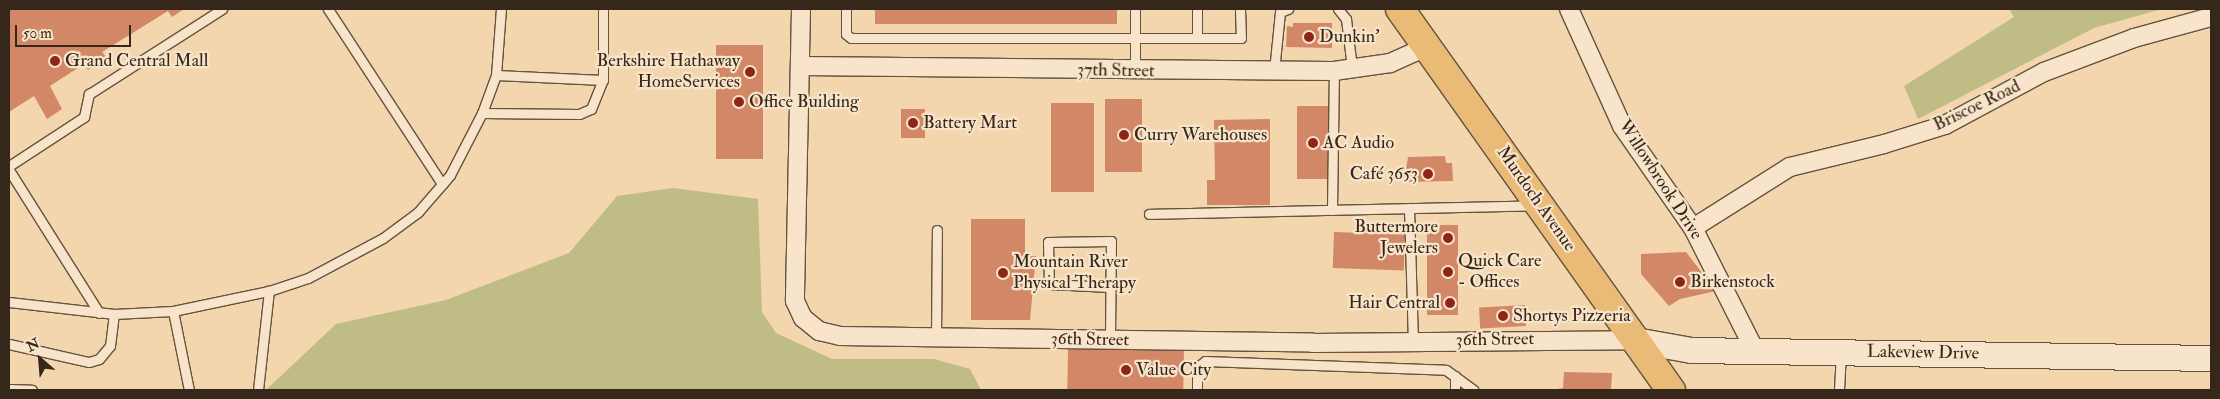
<!DOCTYPE html>
<meta charset="utf-8">
<style>
body{margin:0}
#map{position:relative;width:2220px;height:399px;overflow:hidden;background:#f3d6ae;font-family:"IM FELL Double Pica",serif}
div>[style]{position:absolute}
.green>*{inset:0;background:#c0bc86}
.building>*{inset:0;background:#d28767;transform-origin:0 0}
.roads{filter:drop-shadow(1px 0 #64533e) drop-shadow(-1px 0 #64533e) drop-shadow(0 1px #64533e) drop-shadow(0 -1px #64533e)}
.lane>*{height:9px;margin:-4.5px;padding:0 4.5px;transform-origin:4.5px;border-radius:4.5px;background:#f7e4ca}
.street>*{height:18px;margin:-9px;padding:0 9px;transform-origin:9px;border-radius:9px;background:#f7e4ca}
.secondary>*{height:25px;margin:-12.5px;padding:0 12.5px;transform-origin:12.5px;border-radius:12.5px;background:#f7e4ca}
.primary>*{height:28px;margin:-14px;padding:0 14px;transform-origin:14px;border-radius:14px;background:#eabb77}
.dots>*{width:14px;height:14px;translate:-50% -50%;box-sizing:border-box;border:2px solid #f7e4ca;border-radius:50%}
span{translate:-50% -50%;white-space:nowrap;text-align:center;line-height:1.15;-webkit-text-stroke:4.5px #f7e4ca;paint-order:stroke}
.poi-label{font-size:18px;color:#352719}
.left{translate:0 -50%;text-align:left}
.right{translate:-100% -50%;text-align:right}
.street-label{font-size:18px;color:#352719}
.frame{position:absolute;inset:0;border:10px solid #352719;pointer-events:none}
.north{position:absolute;left:15px;top:334px;width:50px;height:50px;-webkit-text-stroke:4px #f7e4ca;paint-order:stroke;rotate:333deg;font-size:14px;font-weight:700;line-height:20px;text-align:center;color:#352719}
.north::after{content:'';display:block;margin:auto;width:18px;height:22px;background:#352719;clip-path:polygon(50% 0,100% 100%,50% 72%,0 100%)}
.scale{position:absolute;left:15px;top:25px;width:116px;height:22px;box-sizing:border-box;border:2px solid #352719;border-top:0;padding-left:6px;font-size:15px;line-height:18px;white-space:nowrap;color:#352719;-webkit-text-stroke:4px #f7e4ca;paint-order:stroke}
</style>
<div id="map">
<div class="green">
<div style="clip-path:polygon(2009px 9px,2162px 9px,2094px 28px,1918px 119px,1904px 86px,2014px 17px)"></div>
<div style="clip-path:polygon(673px 188px,758px 199px,762px 312px,776px 333px,832px 359px,934px 359px,970px 369px,981px 390px,266px 390px,336px 324px,446px 300px,569px 253px,617px 196px)"></div>
</div>
<div class="building">
<div style="clip-path:polygon(9px 9px,184px 9px,172px 17px,168px 11px,102px 52px,107px 58px,88px 70px,84px 64px,50px 86px,62px 109px,47px 119px,34px 96px,9px 112px)"></div>
<div style="left:875px;top:9px;width:242px;height:15px"></div>
<div style="clip-path:polygon(1293px 23px,1332px 23px,1332px 48px,1286px 47px,1287px 26px,1293px 27px)"></div>
<div style="left:716px;top:45px;width:47px;height:114px"></div>
<div style="left:1105px;top:99px;width:37px;height:73px"></div>
<div style="left:1051px;top:103px;width:43px;height:89px"></div>
<div style="left:1329px;top:106px;width:73px;height:32px;rotate:90deg"></div>
<div style="left:901px;top:109px;width:24px;height:29px"></div>
<div style="clip-path:polygon(1270px 119px,1270px 205px,1207px 205px,1207px 180px,1215px 180px,1214px 120px)"></div>
<div style="clip-path:polygon(1445px 156px,1446px 163px,1452px 163px,1453px 181px,1404px 182px,1408px 157px)"></div>
<div style="clip-path:polygon(971px 219px,1025px 219px,1025px 256px,1036px 256px,1030px 320px,971px 320px)"></div>
<div style="left:1427px;top:225px;width:31px;height:90px"></div>
<div style="left:1334px;top:232px;width:71px;height:36px;rotate:2deg"></div>
<div style="clip-path:polygon(1686px 252px,1716px 291px,1680px 299px,1669px 306px,1641px 274px,1641px 254px)"></div>
<div style="left:1525px;top:305px;width:21px;height:46px;rotate:87deg"></div>
<div style="left:1068px;top:348px;width:116px;height:42px;rotate:1deg"></div>
<div style="clip-path:polygon(1564px 372px,1612px 373px,1611px 390px,1550px 390px,1563px 388px)"></div>
</div>
<div class="roads">
<div class="lane">
<div style="left:328px;top:9px;width:209px;rotate:56.9deg"></div>
<div style="left:846px;top:9px;width:25px;rotate:90deg"></div>
<div style="left:846px;top:34px;width:6px;rotate:39deg"></div>
<div style="left:851px;top:38px;width:390px"></div>
<div style="left:1241px;top:38px;width:29px;rotate:-92deg"></div>
<div style="left:1135px;top:9px;width:62px;rotate:90deg"></div>
<div style="left:1197px;top:9px;width:28px;rotate:90deg"></div>
<div style="left:1338px;top:9px;width:13px;rotate:51deg"></div>
<div style="left:1346px;top:19px;width:49px;rotate:83deg"></div>
<div style="left:1274px;top:71px;width:59px;rotate:-84.2deg"></div>
<div style="left:1280px;top:12px;width:9px;rotate:-21deg"></div>
<div style="left:496px;top:75px;width:107px;rotate:2.7deg"></div>
<div style="left:482px;top:113px;width:97px;rotate:0.6deg"></div>
<div style="left:579px;top:114px;width:13px;rotate:-23deg"></div>
<div style="left:591px;top:109px;width:31px;rotate:-68deg"></div>
<div style="left:603px;top:80px;width:71px;rotate:-90deg"></div>
<div style="left:9px;top:166px;width:90px;rotate:-33.2deg"></div>
<div style="left:84px;top:117px;width:24px;rotate:-78deg"></div>
<div style="left:89px;top:94px;width:158px;rotate:-32.6deg"></div>
<div style="left:9px;top:170px;width:169px;rotate:57.8deg"></div>
<div style="left:1409px;top:208px;width:133px;rotate:88.3deg"></div>
<div style="left:1332px;top:210px;width:139px;rotate:-89.2deg"></div>
<div style="left:1149px;top:214px;width:386px;rotate:-1.3deg"></div>
<div style="left:1109px;top:287px;width:60px;rotate:-177.1deg"></div>
<div style="left:1049px;top:284px;width:42px;rotate:-91.4deg"></div>
<div style="left:1048px;top:242px;width:63px;rotate:-0.9deg"></div>
<div style="left:1111px;top:241px;width:99px;rotate:90.6deg"></div>
<div style="left:9px;top:302px;width:106px;rotate:6.5deg"></div>
<div style="left:114px;top:314px;width:59px;rotate:-2.9deg"></div>
<div style="left:173px;top:311px;width:98px;rotate:-11.8deg"></div>
<div style="left:269px;top:291px;width:41px;rotate:-18.4deg"></div>
<div style="left:308px;top:278px;width:85px;rotate:-28.1deg"></div>
<div style="left:383px;top:238px;width:44px;rotate:-36.6deg"></div>
<div style="left:418px;top:212px;width:49px;rotate:-49.1deg"></div>
<div style="left:450px;top:175px;width:70px;rotate:-62.7deg"></div>
<div style="left:482px;top:113px;width:40px;rotate:-69.8deg"></div>
<div style="left:496px;top:75px;width:66px;rotate:-85.7deg"></div>
<div style="left:173px;top:311px;width:81px;rotate:78.6deg"></div>
<div style="left:936px;top:337px;width:107px;rotate:-89.5deg"></div>
<div style="left:9px;top:344px;width:82px;rotate:12.7deg"></div>
<div style="left:89px;top:362px;width:10px;rotate:-17deg"></div>
<div style="left:99px;top:359px;width:17px;rotate:-50deg"></div>
<div style="left:110px;top:346px;width:32px;rotate:-83deg"></div>
<div style="left:9px;top:389px;width:23px;rotate:2deg"></div>
<div style="left:258px;top:390px;width:100px;rotate:-83.7deg"></div>
<div style="left:1197px;top:390px;width:23px;rotate:-90deg"></div>
<div style="left:1197px;top:367px;width:10px;rotate:-37deg"></div>
<div style="left:1205px;top:361px;width:241px;rotate:2.1deg"></div>
<div style="left:1446px;top:370px;width:34px;rotate:36deg"></div>
<div style="left:1455px;top:390px;width:14px;rotate:-90deg"></div>
<div style="left:1839px;top:390px;width:36px;rotate:-87deg"></div>
</div>
<div class="street">
<div style="left:801px;top:9px;width:292px;rotate:91.2deg"></div>
<div style="left:795px;top:301px;width:19px;rotate:65deg"></div>
<div style="left:803px;top:318px;width:21px;rotate:39deg"></div>
<div style="left:819px;top:331px;width:22px;rotate:13deg"></div>
<div style="left:840px;top:336px;width:473px;rotate:0.8deg"></div>
<div style="left:1313px;top:343px;width:322px;rotate:-0.5deg"></div>
<div style="left:1569px;top:9px;width:128px;rotate:65.6deg"></div>
<div style="left:1622px;top:126px;width:124px;rotate:55.2deg"></div>
<div style="left:1693px;top:228px;width:136px;rotate:63.2deg"></div>
<div style="left:800px;top:66px;width:534px;rotate:0.54deg"></div>
<div style="left:1334px;top:71px;width:57px;rotate:-8.1deg"></div>
<div style="left:1390px;top:63px;width:42px;rotate:-24.1deg"></div>
<div style="left:1693px;top:228px;width:115px;rotate:-32.2deg"></div>
<div style="left:1790px;top:167px;width:97px;rotate:-13.7deg"></div>
<div style="left:1884px;top:144px;width:64px;rotate:-17.3deg"></div>
<div style="left:1945px;top:125px;width:112px;rotate:-28.2deg"></div>
<div style="left:2044px;top:72px;width:96px;rotate:-20.7deg"></div>
<div style="left:2134px;top:38px;width:80px;rotate:-15.3deg"></div>
</div>
<div class="secondary">
<div style="left:1635px;top:340px;width:57px;rotate:10.1deg"></div>
<div style="left:1691px;top:350px;width:520px;rotate:0.88deg"></div>
</div>
<div class="primary">
<div style="left:1400px;top:9px;width:468px;rotate:54.6deg"></div>
</div>
</div>
<div class="dots">
<div style="left:1309px;top:37px;background:#8f2418"></div>
<div style="left:55px;top:61px;background:#8f2418"></div>
<div style="left:750px;top:72px;background:#8f2418"></div>
<div style="left:739px;top:102px;background:#8f2418"></div>
<div style="left:913px;top:123px;background:#8f2418"></div>
<div style="left:1124px;top:135px;background:#8f2418"></div>
<div style="left:1313px;top:143px;background:#8f2418"></div>
<div style="left:1428px;top:174px;background:#8f2418"></div>
<div style="left:1448px;top:238px;background:#8f2418"></div>
<div style="left:1448px;top:272px;background:#8f2418"></div>
<div style="left:1003px;top:273px;background:#8f2418"></div>
<div style="left:1680px;top:282px;background:#8f2418"></div>
<div style="left:1450px;top:303px;background:#8f2418"></div>
<div style="left:1503px;top:316px;background:#8f2418"></div>
<div style="left:1126px;top:370px;background:#8f2418"></div>
</div>
<div class="poi-label">
<span class="left" style="left:1319px;top:37px">Dunkin'</span>
<span class="left" style="left:65px;top:61px">Grand Central Mall</span>
<span class="right" style="left:740px;top:72px">Berkshire Hathaway<br>HomeServices</span>
<span class="left" style="left:749px;top:102px">Office Building</span>
<span class="left" style="left:923px;top:123px">Battery Mart</span>
<span class="left" style="left:1134px;top:135px">Curry Warehouses</span>
<span class="left" style="left:1323px;top:143px">AC Audio</span>
<span class="right" style="left:1418px;top:174px">Café 3653</span>
<span class="right" style="left:1438px;top:238px">Buttermore<br>Jewelers</span>
<span class="left" style="left:1458px;top:272px">Quick Care<br>- Offices</span>
<span class="left" style="left:1013px;top:273px">Mountain River<br>Physical Therapy</span>
<span class="left" style="left:1690px;top:282px">Birkenstock</span>
<span class="right" style="left:1440px;top:303px">Hair Central</span>
<span class="left" style="left:1513px;top:316px">Shortys Pizzeria</span>
<span class="left" style="left:1136px;top:370px">Value City</span>
</div>
<div class="street-label">
<span style="left:1116px;top:71px;rotate:1deg">37th Street</span>
<span style="left:1977px;top:106px;rotate:-26deg">Briscoe Road</span>
<span style="left:1660px;top:180px;rotate:57deg">Willowbrook Drive</span>
<span style="left:1536px;top:199px;rotate:55deg">Murdoch Avenue</span>
<span style="left:1090px;top:340px;rotate:1deg">36th Street</span>
<span style="left:1495px;top:340px;rotate:-1deg">36th Street</span>
<span style="left:1923px;top:353px;rotate:1deg">Lakeview Drive</span>
</div>
<div class="frame"></div>
<div class="north">N</div>
<div class="scale">50 m</div>
</div>
